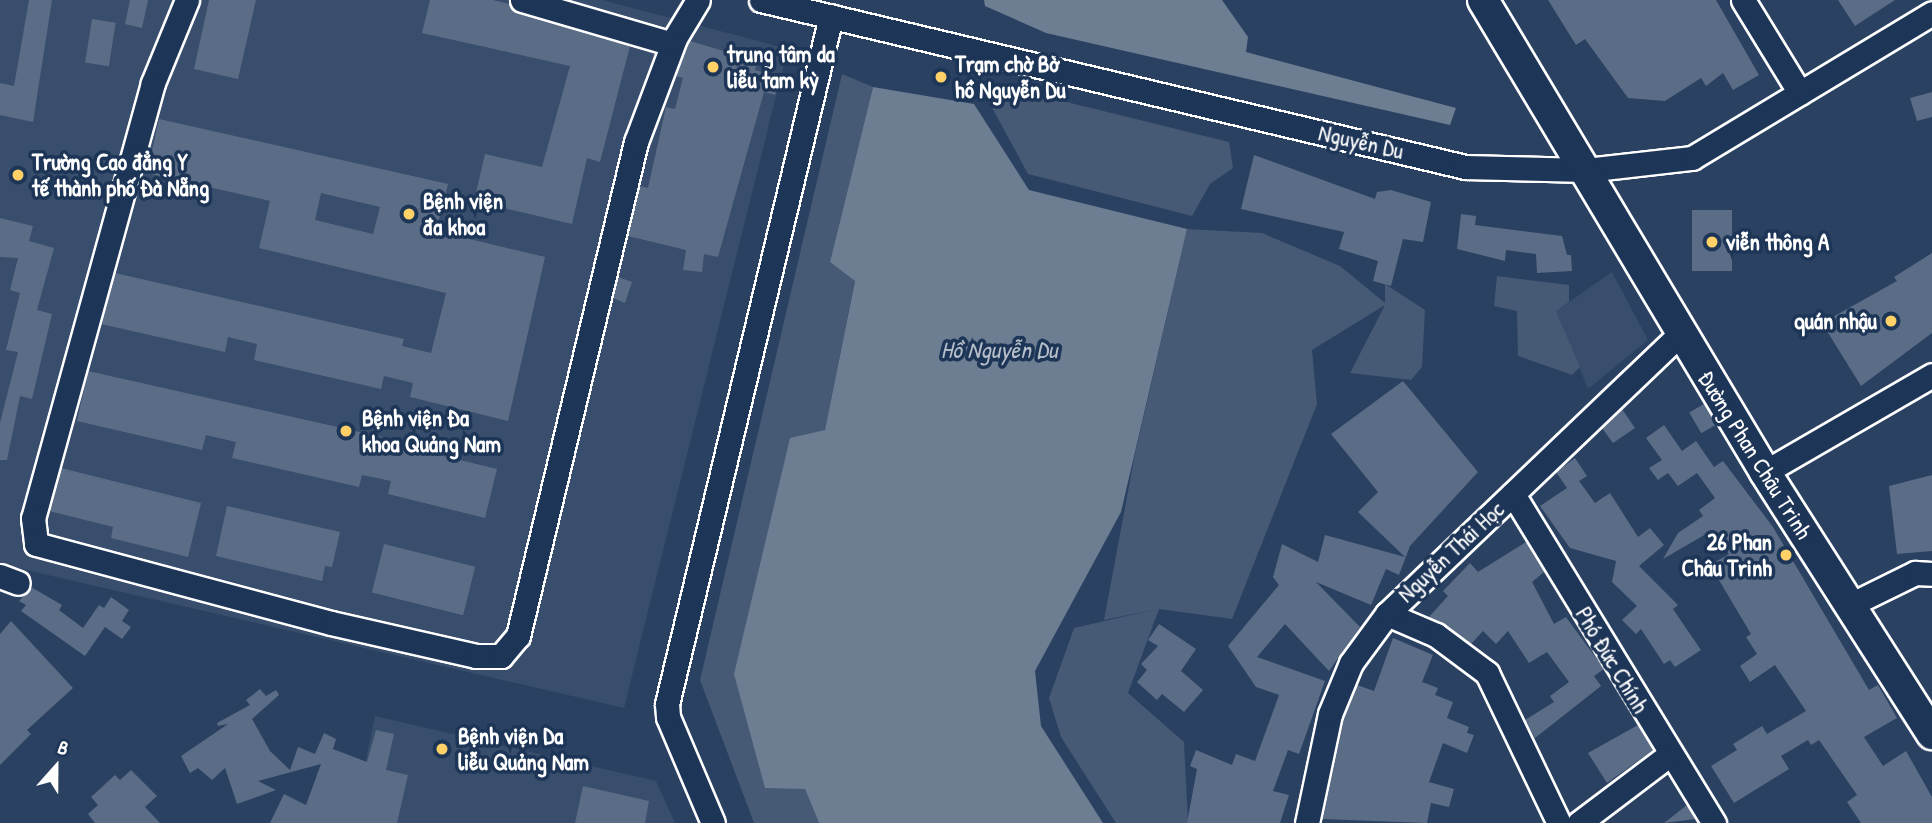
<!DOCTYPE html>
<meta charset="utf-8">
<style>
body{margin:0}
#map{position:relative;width:1932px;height:823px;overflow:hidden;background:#2a4161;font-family:"Patrick Hand",sans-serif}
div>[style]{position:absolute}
.built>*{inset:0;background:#394e6c}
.green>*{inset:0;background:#465975}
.water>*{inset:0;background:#6d7d92}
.building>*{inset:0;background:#5b6c86;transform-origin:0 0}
.roads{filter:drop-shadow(2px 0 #fff) drop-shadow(-2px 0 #fff) drop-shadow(0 2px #fff) drop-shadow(0 -2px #fff)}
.minor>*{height:23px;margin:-11.5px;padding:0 11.5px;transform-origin:11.5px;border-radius:11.5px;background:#1d3557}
.major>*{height:30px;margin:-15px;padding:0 15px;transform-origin:15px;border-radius:15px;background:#1d3557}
.dots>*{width:19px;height:19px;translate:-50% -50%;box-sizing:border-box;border:4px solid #1d3557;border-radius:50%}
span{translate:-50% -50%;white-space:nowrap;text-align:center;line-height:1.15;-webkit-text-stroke:7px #1d3557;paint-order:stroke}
.poi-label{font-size:23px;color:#fff;font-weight:700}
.left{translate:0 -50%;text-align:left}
.right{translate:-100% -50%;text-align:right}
.street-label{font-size:23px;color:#fff}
.water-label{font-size:24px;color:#b6bec8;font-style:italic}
.north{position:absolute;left:21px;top:732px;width:70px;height:70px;-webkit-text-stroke:5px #1d3557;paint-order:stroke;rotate:21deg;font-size:19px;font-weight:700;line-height:28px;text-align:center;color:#fff}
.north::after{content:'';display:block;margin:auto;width:24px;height:32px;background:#fff;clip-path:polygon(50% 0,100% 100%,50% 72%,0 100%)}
</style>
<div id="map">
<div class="built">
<div style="clip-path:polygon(0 0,602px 0,777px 46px,784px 64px,624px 708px,0 564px)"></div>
<div style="clip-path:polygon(1612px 272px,1648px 340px,1588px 389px,1556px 311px)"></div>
<div style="clip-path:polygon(375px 716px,656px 781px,675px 823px,353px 823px)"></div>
</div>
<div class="green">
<div style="clip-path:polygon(842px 74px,873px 87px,830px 262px,855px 280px,825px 431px,805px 789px,819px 823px,754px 823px,700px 680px)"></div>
<div style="clip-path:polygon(998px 85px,1229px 142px,1233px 168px,1210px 184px,1192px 216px,1028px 174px,989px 102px)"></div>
<div style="clip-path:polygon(1187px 229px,1262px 233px,1340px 266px,1385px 303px,1385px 284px,1425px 310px,1422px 367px,1411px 380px,1350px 373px,1385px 305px,1312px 350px,1317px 404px,1232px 619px,1159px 609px,1128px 693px,1184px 742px,1188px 823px,1116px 823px,1061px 737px,1049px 698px,1074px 628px,1157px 609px,1104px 620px,1135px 454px)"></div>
<div style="clip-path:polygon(1497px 276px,1569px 285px,1569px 302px,1556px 311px,1580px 367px,1572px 375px,1518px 356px,1517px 311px,1494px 306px)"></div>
</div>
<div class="water">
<div style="clip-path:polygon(984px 0,1222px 0,1248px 37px,1246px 52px,1456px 108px,1450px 125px,1046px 33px,985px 6px)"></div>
<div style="clip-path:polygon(873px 87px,974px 104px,1029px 190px,1187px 229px,1121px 512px,1035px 671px,1041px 726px,1103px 823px,819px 823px,805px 789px,765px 788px,734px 674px,790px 438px,825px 430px,855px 281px,830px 262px)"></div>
</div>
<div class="building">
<div style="clip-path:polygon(29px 0,52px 0,33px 122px,0 115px,0 83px,14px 86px)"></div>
<div style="clip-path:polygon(130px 0,148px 0,142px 28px,125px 24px)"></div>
<div style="clip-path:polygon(209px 0,256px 0,238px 79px,194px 69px)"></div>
<div style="clip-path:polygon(430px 0,493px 0,509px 4px,518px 13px,630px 46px,600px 162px,587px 158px,572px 224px,474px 201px,485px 154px,542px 167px,570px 66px,422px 33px)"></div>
<div style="clip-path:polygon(1548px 0,1716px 0,1759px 75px,1733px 90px,1723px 73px,1706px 86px,1701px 78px,1665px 101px,1628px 98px,1585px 39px,1576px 45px)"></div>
<div style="clip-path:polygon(1838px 0,1895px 0,1855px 26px)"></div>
<div style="left:92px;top:19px;width:24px;height:44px;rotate:9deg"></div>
<div style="clip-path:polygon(690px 41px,758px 61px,755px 70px,780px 77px,775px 95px,764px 92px,718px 257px,704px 254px,702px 272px,683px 270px,686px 250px,628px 236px,640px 186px,648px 188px,666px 107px,675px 109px,683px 78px,676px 76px)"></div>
<div style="clip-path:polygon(1932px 92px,1932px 117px,1917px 121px,1910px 98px)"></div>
<div style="clip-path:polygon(evenodd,159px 119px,448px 184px,436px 231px,545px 257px,508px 421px,410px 397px,413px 383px,384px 376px,381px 389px,254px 360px,257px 344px,228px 337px,225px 352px,101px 324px,115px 273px,404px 339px,402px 346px,431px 353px,446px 293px,259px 248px,270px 201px,147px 173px,159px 119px,321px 193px,380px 207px,373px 234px,315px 220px,321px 193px)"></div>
<div style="clip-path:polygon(1254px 155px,1375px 199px,1377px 192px,1391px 190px,1431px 202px,1423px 242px,1403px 239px,1391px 286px,1373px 281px,1378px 261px,1339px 249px,1344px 232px,1241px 209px)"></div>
<div style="left:1732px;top:210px;width:61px;height:40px;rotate:90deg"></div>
<div style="clip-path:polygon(1461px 214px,1476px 216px,1475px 225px,1562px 236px,1567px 255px,1571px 255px,1572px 271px,1537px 273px,1536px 254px,1506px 250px,1505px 261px,1457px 249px)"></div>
<div style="clip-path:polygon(0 218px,33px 226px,29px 241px,54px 248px,37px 310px,52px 314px,32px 399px,20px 396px,7px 460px,0 460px,0 423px,18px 352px,6px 350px,20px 293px,10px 290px,18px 258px,0 257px)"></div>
<div style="clip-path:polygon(1932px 253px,1932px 333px,1861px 386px,1822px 323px,1897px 281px,1894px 277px)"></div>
<div style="clip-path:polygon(618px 277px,632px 282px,625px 303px,613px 298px)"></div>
<div style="clip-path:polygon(88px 371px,382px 437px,381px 441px,497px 469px,485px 518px,388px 494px,391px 481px,362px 475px,359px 487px,232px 458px,236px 442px,206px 435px,202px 450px,77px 421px)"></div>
<div style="clip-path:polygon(1403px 381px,1478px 472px,1410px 546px,1399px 575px,1386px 569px,1371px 605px,1316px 582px,1360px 627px,1329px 671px,1285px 624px,1257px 657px,1325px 681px,1299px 754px,1288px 750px,1273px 791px,1289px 795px,1280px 823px,1187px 823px,1197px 769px,1190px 766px,1196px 750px,1232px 765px,1236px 754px,1255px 761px,1279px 695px,1256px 687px,1228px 646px,1279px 585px,1273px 577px,1282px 544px,1318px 562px,1325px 535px,1405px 557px,1358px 512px,1378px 492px,1331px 434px)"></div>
<div style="left:1704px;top:404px;width:24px;height:17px;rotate:60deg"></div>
<div style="clip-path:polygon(1622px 409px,1635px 428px,1613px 443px,1602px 428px)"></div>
<div style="clip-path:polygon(1664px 425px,1682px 451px,1696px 441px,1714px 467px,1723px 461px,1773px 527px,1869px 690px,1878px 685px,1897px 718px,1864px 737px,1883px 766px,1906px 751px,1932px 797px,1932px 823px,1861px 823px,1847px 802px,1857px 795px,1819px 740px,1811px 745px,1808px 740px,1781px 756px,1789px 769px,1734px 803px,1711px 766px,1737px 750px,1733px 744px,1762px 726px,1767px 734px,1806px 711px,1775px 665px,1750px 682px,1740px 666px,1757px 654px,1746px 637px,1751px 634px,1710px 565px,1729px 554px,1713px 530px,1663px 559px,1678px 533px,1703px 516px,1699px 510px,1715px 498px,1697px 473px,1678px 486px,1668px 473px,1658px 480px,1649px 468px,1662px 460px,1646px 438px)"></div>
<div style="clip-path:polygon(1575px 458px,1587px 476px,1579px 481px,1595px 503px,1610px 493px,1638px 537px,1650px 528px,1664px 545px,1639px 566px,1678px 605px,1673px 609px,1701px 650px,1675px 667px,1670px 660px,1664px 664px,1641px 629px,1636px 634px,1622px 620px,1637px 606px,1612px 582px,1616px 561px,1570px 548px,1540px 506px,1567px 488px,1556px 472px)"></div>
<div style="clip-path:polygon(61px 468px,201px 503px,188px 557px,111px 538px,113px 527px,49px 511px)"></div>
<div style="clip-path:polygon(1932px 475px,1932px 551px,1897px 554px,1889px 486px)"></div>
<div style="clip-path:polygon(227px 506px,340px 532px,332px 567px,325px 566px,322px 581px,216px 556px)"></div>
<div style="clip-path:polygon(1526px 542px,1544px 572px,1532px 582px,1554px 624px,1566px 617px,1604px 669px,1594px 676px,1601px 686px,1535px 738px,1525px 720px,1554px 702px,1550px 696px,1569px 682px,1547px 652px,1529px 663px,1508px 631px,1496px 644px,1483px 631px,1471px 644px,1429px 617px,1448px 596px,1443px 591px,1470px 563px,1478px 572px)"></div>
<div style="left:384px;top:544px;width:94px;height:50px;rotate:14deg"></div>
<div style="clip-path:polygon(31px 587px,62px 605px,59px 610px,83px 628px,99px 605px,104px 608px,111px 597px,129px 610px,122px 621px,131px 627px,122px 639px,105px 627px,85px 656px,21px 611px,26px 605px,19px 601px)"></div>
<div style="clip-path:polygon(11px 621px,73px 688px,27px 730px,31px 734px,0 765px,0 634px)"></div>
<div style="clip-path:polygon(1159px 624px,1196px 649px,1181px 671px,1203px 690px,1184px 712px,1162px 694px,1157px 700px,1137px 682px,1147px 670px,1141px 664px,1158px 646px,1148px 640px)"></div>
<div style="clip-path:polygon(1393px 638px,1433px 655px,1422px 682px,1438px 688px,1435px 695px,1453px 702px,1447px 718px,1469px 727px,1467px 733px,1474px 735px,1467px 753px,1443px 743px,1429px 782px,1454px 789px,1449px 807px,1431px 803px,1427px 823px,1322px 819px,1343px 718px,1357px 685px,1374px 691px)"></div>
<div style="clip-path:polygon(260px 689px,266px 696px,276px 690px,279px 695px,252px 719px,270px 751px,290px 770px,298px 747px,315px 754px,324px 733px,336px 739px,333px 749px,367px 762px,376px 730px,394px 734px,386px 770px,408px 775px,397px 823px,270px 823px,284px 794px,306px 805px,321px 764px,258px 781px,276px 790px,237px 804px,225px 768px,212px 780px,198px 768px,190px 773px,181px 756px,228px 724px,218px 726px,217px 723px,250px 705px,246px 700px)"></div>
<div style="clip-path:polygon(1638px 725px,1653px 750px,1607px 783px,1588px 753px)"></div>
<div style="clip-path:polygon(131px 770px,157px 796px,145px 807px,160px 823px,95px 823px,88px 814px,98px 805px,91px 797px,115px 775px,120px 780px)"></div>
<div style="clip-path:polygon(583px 786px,649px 801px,645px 823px,575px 823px)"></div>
<div style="clip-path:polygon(1687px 805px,1695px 819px,1664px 823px)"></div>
</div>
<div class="roads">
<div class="minor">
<div style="left:187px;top:0;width:90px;rotate:112.3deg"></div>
<div style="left:153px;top:83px;width:451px;rotate:105.4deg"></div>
<div style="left:33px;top:518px;width:26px;rotate:83deg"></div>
<div style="left:36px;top:544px;width:305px;rotate:15deg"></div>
<div style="left:331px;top:623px;width:149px;rotate:12.8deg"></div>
<div style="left:476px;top:656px;width:25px"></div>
<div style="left:501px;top:656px;width:26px;rotate:-50deg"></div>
<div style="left:518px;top:636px;width:508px;rotate:-76.57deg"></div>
<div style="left:636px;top:142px;width:111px;rotate:-69.4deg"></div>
<div style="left:675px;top:38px;width:44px;rotate:-58.8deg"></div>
<div style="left:522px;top:0;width:156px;rotate:16.3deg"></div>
<div style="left:761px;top:0;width:724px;rotate:13.34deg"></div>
<div style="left:1465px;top:167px;width:121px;rotate:1.4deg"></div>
<div style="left:1586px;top:170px;width:107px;rotate:-6.5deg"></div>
<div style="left:1692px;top:158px;width:280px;rotate:-31.1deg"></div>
<div style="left:1743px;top:0;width:109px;rotate:58.5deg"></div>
<div style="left:1765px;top:472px;width:193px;rotate:-30.1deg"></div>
<div style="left:1513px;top:494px;width:386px;rotate:58.6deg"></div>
<div style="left:0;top:576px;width:19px;rotate:21deg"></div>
<div style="left:1848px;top:606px;width:75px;rotate:-26.2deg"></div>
<div style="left:1915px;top:573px;width:17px;rotate:3deg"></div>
<div style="left:1387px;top:614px;width:53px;rotate:23.2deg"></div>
<div style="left:1436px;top:635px;width:64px;rotate:36.7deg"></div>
<div style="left:1487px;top:673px;width:166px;rotate:64.4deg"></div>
<div style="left:713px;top:823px;width:115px;rotate:-113deg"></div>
<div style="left:668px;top:717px;width:13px;rotate:-94deg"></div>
<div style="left:667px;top:704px;width:707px;rotate:-76.59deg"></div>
<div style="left:1307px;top:823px;width:111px;rotate:-78.1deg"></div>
<div style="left:1330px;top:714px;width:55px;rotate:-67.6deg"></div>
<div style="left:1351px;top:663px;width:61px;rotate:-53.7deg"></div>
<div style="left:1387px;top:614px;width:405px;rotate:-43.7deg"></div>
<div style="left:1579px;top:823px;width:113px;rotate:-37.1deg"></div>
</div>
<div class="major">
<div style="left:1483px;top:0;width:550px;rotate:59.14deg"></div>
<div style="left:1765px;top:472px;width:311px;rotate:57.5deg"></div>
</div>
</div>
<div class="dots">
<div style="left:713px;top:67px;background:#ffd166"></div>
<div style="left:941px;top:77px;background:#ffd166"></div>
<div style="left:18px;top:175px;background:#ffd166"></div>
<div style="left:409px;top:214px;background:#ffd166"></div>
<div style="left:1712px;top:242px;background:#ffd166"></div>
<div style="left:1891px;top:321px;background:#ffd166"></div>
<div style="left:346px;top:431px;background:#ffd166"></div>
<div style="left:1786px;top:555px;background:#ffd166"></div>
<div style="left:442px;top:749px;background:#ffd166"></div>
</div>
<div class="poi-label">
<span class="left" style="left:727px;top:67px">trung tâm da<br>liễu tam kỳ</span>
<span class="left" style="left:955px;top:77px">Trạm chờ Bờ<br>hồ Nguyễn Du</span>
<span class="left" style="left:32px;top:175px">Trường Cao đẳng Y<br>tế thành phố Đà Nẵng</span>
<span class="left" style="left:423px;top:214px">Bệnh viện<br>đa khoa</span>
<span class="left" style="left:1726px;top:242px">viễn thông A</span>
<span class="right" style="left:1877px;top:321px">quán nhậu</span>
<span class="left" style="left:362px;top:431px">Bệnh viện Đa<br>khoa Quảng Nam</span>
<span class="right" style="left:1772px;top:555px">26 Phan<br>Châu Trinh</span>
<span class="left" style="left:458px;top:749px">Bệnh viện Da<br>liễu Quảng Nam</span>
</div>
<div class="street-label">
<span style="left:1361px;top:142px;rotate:13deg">Nguyễn Du</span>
<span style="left:1755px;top:455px;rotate:58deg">Đường Phan Châu Trinh</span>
<span style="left:1451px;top:552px;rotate:-43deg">Nguyễn Thái Học</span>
<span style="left:1612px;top:660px;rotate:59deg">Phó Đức Chính</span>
</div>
<div class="water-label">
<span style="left:999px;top:350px">Hồ Nguyễn Du</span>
</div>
<div class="north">B</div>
</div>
